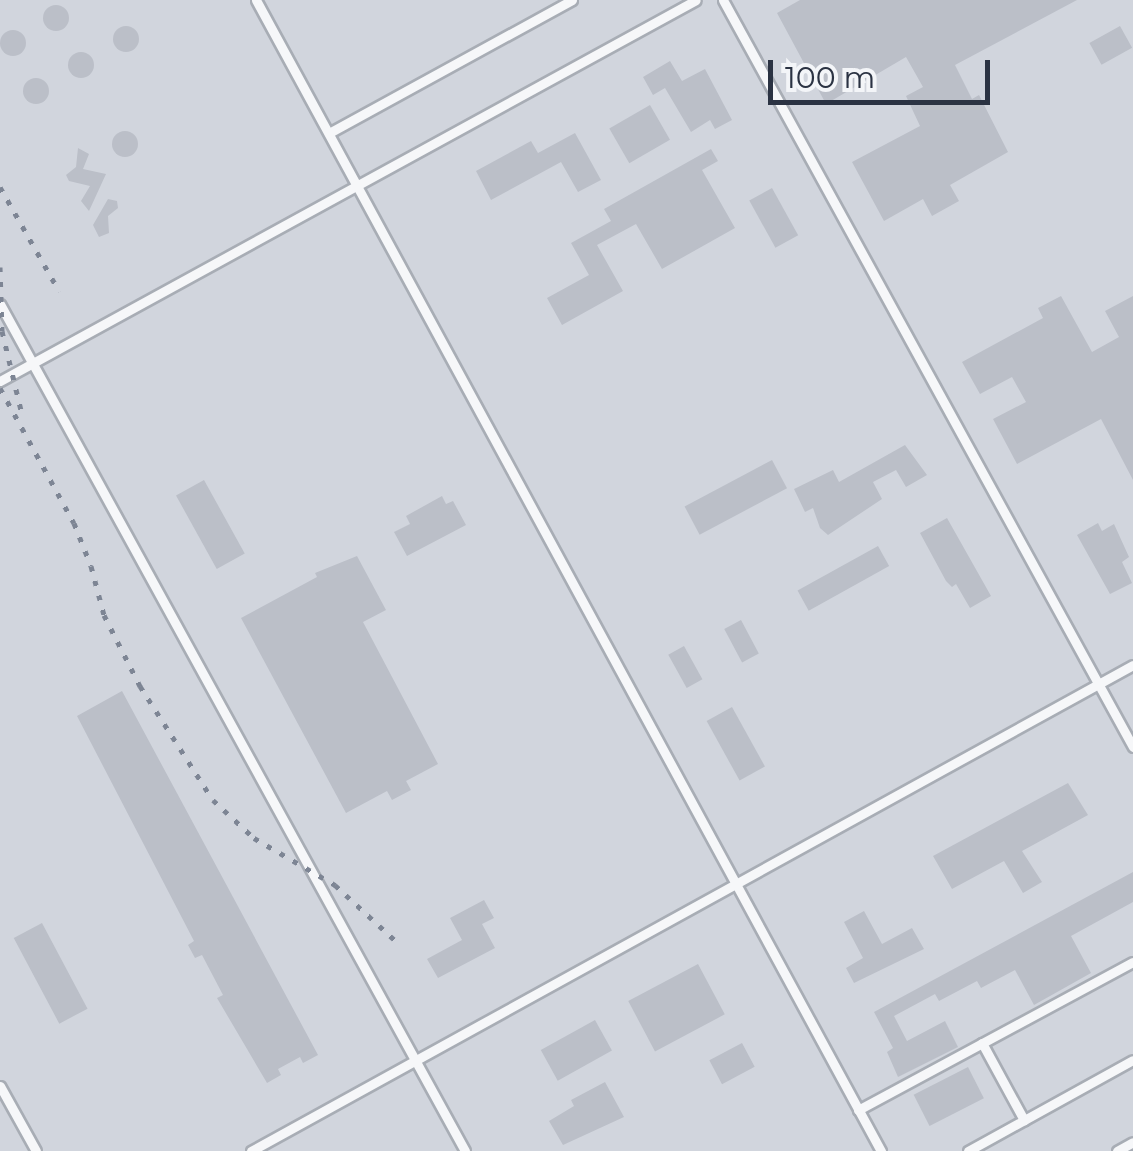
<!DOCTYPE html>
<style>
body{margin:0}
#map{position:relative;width:1133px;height:1151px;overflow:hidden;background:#e3e6eb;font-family:Montserrat,sans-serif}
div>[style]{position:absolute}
.built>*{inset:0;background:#d1d5dd;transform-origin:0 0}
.building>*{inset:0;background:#bbbfc8;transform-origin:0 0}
.round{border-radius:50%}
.roads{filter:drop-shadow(2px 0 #a8adb5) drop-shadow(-2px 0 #a8adb5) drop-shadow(0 2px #a8adb5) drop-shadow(0 -2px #a8adb5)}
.service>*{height:9px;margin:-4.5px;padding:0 4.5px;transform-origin:4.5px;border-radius:4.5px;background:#f6f7f9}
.rail>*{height:5px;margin-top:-2.5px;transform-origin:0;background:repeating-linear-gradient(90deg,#7d8594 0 5px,transparent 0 15px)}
span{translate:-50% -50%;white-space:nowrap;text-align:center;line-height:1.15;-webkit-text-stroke:8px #f3f5f8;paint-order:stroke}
.scale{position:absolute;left:768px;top:60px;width:222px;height:45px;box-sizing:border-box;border:5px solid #2b3343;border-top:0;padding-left:12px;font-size:30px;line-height:35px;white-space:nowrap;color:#2b3343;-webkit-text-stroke:8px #f3f5f8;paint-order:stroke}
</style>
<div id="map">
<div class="built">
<div style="left:0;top:0;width:1133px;height:1151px"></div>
</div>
<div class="building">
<div style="clip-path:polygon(800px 0,1077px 0,955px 65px,972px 99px,979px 95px,1008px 152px,950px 185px,959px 201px,932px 216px,923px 199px,884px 221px,852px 162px,920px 126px,906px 96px,923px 87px,906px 57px,826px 104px,777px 13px)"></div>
<div class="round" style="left:43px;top:5px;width:26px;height:26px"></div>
<div class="round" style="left:113px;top:26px;width:26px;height:26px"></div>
<div style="left:1120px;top:26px;width:25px;height:35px;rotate:61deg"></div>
<div class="round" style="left:0;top:30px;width:26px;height:26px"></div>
<div class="round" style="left:68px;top:52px;width:26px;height:26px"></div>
<div style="clip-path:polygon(670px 61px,682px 81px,705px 69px,732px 120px,715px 129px,710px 120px,691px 132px,665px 88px,653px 95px,643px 77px)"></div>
<div class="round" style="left:23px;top:78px;width:26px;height:26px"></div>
<div style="left:650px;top:105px;width:40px;height:47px;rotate:60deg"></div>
<div class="round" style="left:112px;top:131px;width:26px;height:26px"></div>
<div style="clip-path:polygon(575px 133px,601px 180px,578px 192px,561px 162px,491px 200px,476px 171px,531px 141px,538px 153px)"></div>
<div style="clip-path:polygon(78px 148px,89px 154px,83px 169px,106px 174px,89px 211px,81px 201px,90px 186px,69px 181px,66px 175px,76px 167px)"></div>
<div style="clip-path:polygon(711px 149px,718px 161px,702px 170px,735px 228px,662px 269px,636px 224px,597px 245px,623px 291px,562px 325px,547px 298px,589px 275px,571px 243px,611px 221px,604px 209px)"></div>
<div style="left:772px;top:188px;width:54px;height:26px;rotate:61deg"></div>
<div style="clip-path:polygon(108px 199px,117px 201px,118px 208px,108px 216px,109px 233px,99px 237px,93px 225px)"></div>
<div style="clip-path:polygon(1061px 296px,1092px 352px,1119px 337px,1105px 311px,1133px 296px,1133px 480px,1101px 419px,1017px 464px,993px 419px,1026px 402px,1012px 377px,980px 394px,962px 362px,1043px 318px,1038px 308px)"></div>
<div style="clip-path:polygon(905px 445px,927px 475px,906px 487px,896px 470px,873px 482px,882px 499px,828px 535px,820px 528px,813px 508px,805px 512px,794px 489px,833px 470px,839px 482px)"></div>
<div style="left:772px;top:460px;width:32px;height:99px;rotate:62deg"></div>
<div style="left:204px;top:480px;width:84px;height:32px;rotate:61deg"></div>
<div style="clip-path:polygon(442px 496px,446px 504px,453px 501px,466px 525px,407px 556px,394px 532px,410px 524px,406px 516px)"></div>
<div style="clip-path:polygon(947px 518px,991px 596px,970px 608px,956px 584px,952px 587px,946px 581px,920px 533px)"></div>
<div style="clip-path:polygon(1098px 523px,1102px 531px,1114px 524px,1129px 557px,1122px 562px,1132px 583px,1110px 594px,1077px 535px)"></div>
<div style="left:878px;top:546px;width:23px;height:92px;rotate:61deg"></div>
<div style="clip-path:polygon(357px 556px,386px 610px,363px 622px,438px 764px,406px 781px,411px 790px,392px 800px,387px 791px,346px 813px,241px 618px,317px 577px,315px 573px)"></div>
<div style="left:741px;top:620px;width:38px;height:19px;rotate:62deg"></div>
<div style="left:684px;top:646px;width:38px;height:18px;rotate:61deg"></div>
<div style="clip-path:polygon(122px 691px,318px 1055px,303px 1063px,300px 1057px,278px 1069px,281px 1075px,267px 1083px,217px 998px,223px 995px,202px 955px,195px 958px,188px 945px,194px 941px,77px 716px)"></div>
<div style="left:732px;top:707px;width:68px;height:29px;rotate:61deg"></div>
<div style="clip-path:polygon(1068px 783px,1088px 815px,1022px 851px,1042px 882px,1023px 893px,1004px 861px,952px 889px,933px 856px)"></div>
<div style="clip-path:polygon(1133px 872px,1133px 902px,1071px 936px,1091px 973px,1034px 1005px,1015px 970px,981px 988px,977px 981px,939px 1001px,935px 994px,894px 1016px,907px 1041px,945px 1021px,958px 1047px,898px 1077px,887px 1052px,893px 1048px,874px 1012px)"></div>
<div style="clip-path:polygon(484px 900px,494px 918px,482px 924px,495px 948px,438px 978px,427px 959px,462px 940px,450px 918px)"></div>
<div style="clip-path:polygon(864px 911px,882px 944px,912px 928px,924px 949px,854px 983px,846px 968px,863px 958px,844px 922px)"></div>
<div style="left:42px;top:923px;width:97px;height:32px;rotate:62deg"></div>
<div style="left:698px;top:964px;width:57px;height:79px;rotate:62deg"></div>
<div style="left:595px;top:1020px;width:35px;height:62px;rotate:61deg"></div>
<div style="left:742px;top:1043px;width:27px;height:37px;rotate:62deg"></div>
<div style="left:968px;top:1067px;width:35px;height:61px;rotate:63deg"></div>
<div style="clip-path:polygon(605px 1082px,624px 1117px,563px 1145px,549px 1121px,574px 1106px,571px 1100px)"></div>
</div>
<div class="roads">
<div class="service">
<div style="left:256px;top:0;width:1310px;rotate:61.5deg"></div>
<div style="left:723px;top:0;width:852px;rotate:61.24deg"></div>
<div style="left:329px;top:133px;width:277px;rotate:-28.7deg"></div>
<div style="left:0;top:304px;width:966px;rotate:61.23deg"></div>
<div style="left:0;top:381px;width:793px;rotate:-28.7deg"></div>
<div style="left:982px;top:1043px;width:88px;rotate:61.4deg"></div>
<div style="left:0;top:1086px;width:74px;rotate:61deg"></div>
<div style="left:858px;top:1110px;width:312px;rotate:-28.3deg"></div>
<div style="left:251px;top:1151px;width:1007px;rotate:-28.86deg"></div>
<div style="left:968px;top:1151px;width:188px;rotate:-28.9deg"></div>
<div style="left:1117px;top:1151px;width:18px;rotate:-29deg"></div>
</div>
</div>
<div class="rail">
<div style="left:0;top:187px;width:120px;rotate:60.4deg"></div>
<div style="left:0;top:267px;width:64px;rotate:88.2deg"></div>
<div style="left:2px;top:331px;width:85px;rotate:76.5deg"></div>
<div style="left:0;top:388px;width:154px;rotate:61.3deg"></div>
<div style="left:74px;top:523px;width:46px;rotate:68.4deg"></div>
<div style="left:91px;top:566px;width:51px;rotate:75.1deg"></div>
<div style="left:104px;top:615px;width:80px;rotate:63.1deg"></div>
<div style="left:140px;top:686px;width:135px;rotate:57.4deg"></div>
<div style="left:213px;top:800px;width:56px;rotate:42.8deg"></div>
<div style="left:254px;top:838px;width:94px;rotate:30.1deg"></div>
<div style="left:335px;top:885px;width:88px;rotate:42.7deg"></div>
</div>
<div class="scale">100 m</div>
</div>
